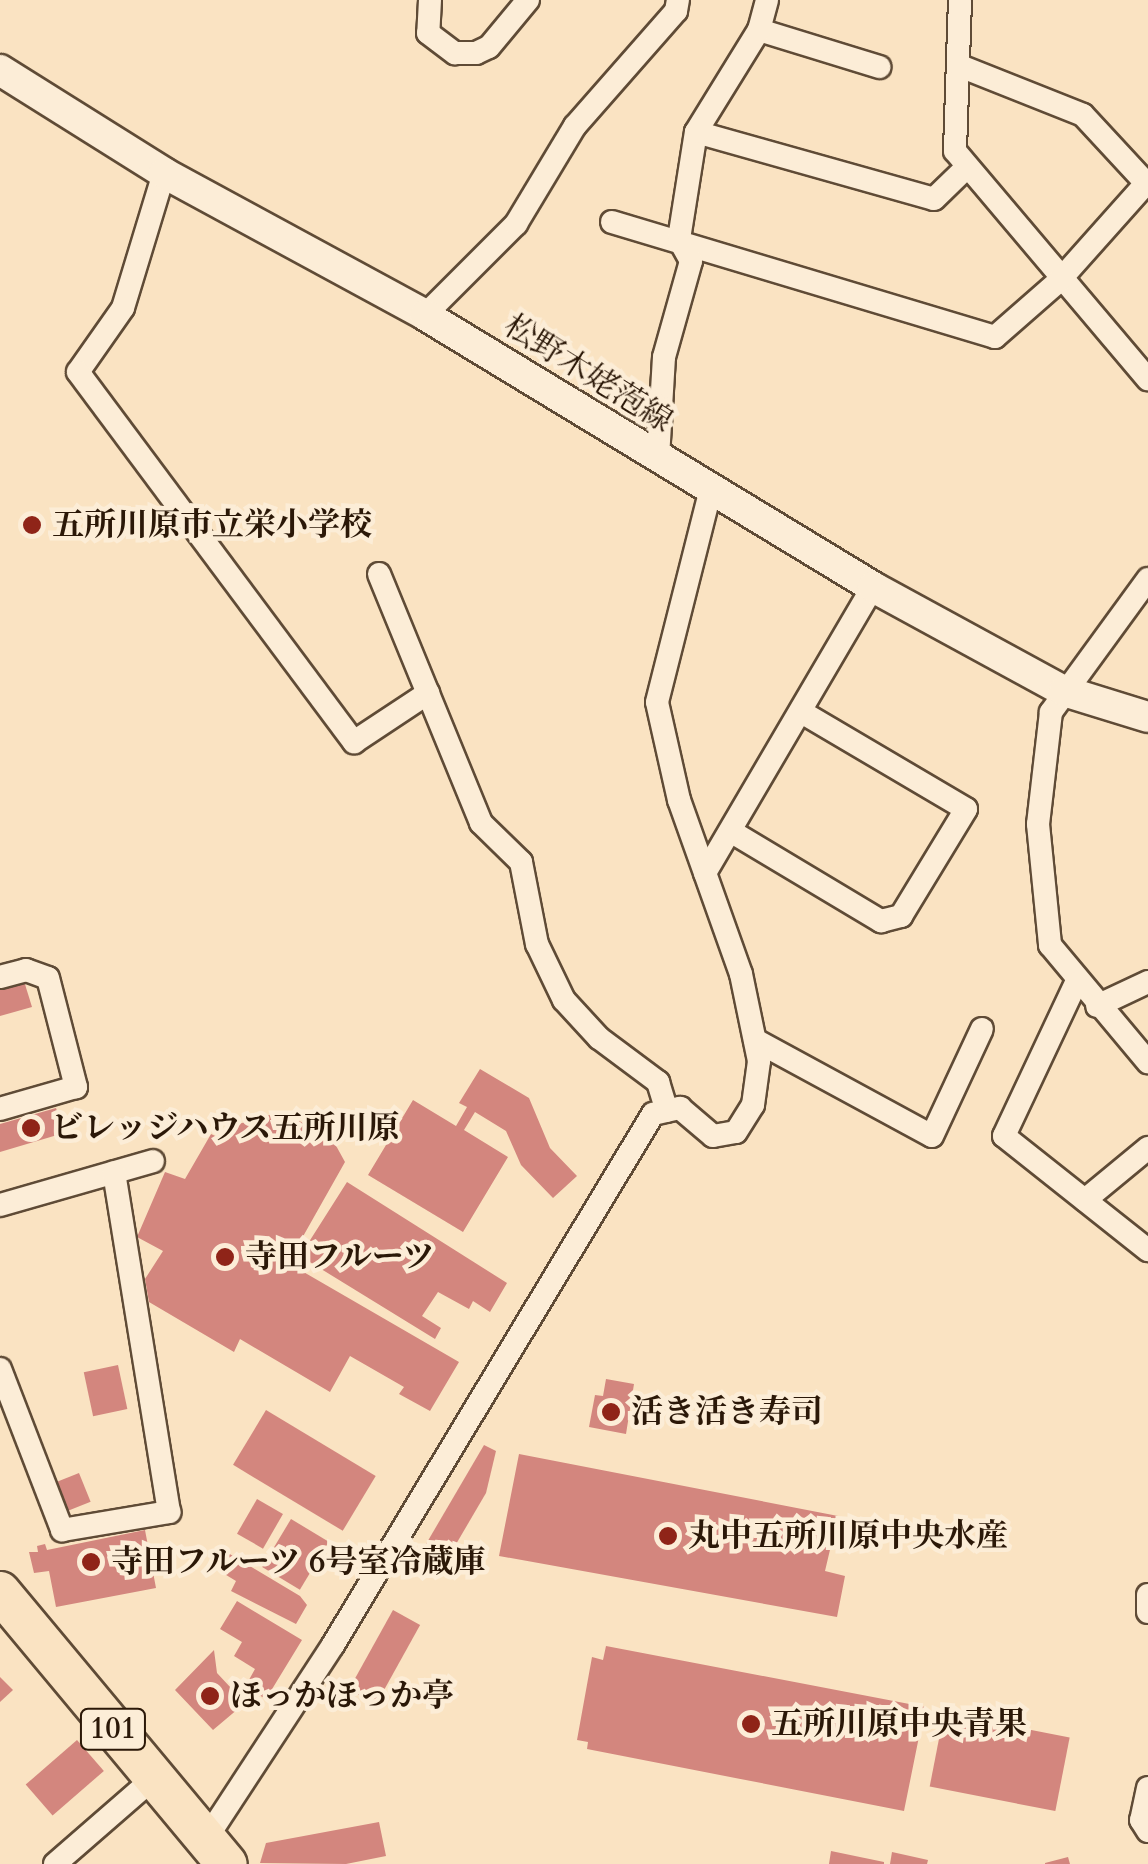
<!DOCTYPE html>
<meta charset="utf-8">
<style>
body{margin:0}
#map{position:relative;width:1148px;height:1864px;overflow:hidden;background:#fae3c2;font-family:Cardo,"Noto Serif JP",serif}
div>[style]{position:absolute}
.building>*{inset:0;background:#d3867e;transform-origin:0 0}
.roads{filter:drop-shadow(2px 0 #5f4b36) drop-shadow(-2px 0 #5f4b36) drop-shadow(0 2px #5f4b36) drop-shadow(0 -2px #5f4b36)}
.street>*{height:22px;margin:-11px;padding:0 11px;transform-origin:11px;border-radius:11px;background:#fcedd7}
.secondary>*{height:30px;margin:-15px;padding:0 15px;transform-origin:15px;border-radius:15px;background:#fcedd7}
.highway>*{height:40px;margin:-20px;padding:0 20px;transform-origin:20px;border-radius:20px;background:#fae3c2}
.dots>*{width:28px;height:28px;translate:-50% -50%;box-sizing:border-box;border:5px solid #fcedd7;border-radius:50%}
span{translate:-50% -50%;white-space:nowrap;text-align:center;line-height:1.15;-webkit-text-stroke:9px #fcedd7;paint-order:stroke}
.shield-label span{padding:2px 8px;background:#fcedd7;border:2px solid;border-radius:8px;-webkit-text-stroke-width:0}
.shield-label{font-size:30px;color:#2b1808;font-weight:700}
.street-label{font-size:32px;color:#2b1808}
.poi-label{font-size:32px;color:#2b1808;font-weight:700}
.left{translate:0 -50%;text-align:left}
</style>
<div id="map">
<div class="building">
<div style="clip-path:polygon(24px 981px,32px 1007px,0 1016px,0 988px)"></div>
<div style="clip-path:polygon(480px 1069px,529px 1098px,550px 1148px,577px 1176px,553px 1198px,521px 1165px,506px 1131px,475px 1112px,464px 1130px,508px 1157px,463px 1232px,368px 1175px,413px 1100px,456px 1126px,467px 1107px,459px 1103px)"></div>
<div style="clip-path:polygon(56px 1108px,64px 1133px,0 1152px,0 1124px)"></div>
<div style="clip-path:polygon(283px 1111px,334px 1142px,345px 1162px,288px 1263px,459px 1362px,430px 1411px,399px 1394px,404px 1387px,350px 1356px,330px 1392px,240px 1339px,234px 1352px,149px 1302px,145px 1279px,163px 1251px,137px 1237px,165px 1172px,185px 1179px,211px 1134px,226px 1141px,235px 1125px)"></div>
<div style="clip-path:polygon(347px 1182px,507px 1283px,490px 1312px,473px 1301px,469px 1309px,438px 1292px,422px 1316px,441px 1328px,435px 1339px,300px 1256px)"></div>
<div style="left:118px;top:1365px;width:45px;height:35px;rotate:78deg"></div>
<div style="clip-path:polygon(606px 1379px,634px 1384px,626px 1434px,589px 1427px,595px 1395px,603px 1396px)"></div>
<div style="left:266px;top:1410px;width:128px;height:64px;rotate:31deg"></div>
<div style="clip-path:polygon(484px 1445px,496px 1451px,486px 1493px,445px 1563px,419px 1556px)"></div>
<div style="clip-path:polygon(519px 1454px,838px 1516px,825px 1571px,845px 1576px,837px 1617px,499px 1556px)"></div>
<div style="left:79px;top:1473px;width:31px;height:25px;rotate:68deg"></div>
<div style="left:257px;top:1499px;width:30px;height:40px;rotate:30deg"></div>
<div style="left:291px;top:1519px;width:44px;height:56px;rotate:31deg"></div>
<div style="clip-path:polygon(145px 1530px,156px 1588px,56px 1607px,49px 1571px,34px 1573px,29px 1552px,38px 1552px,37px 1546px,45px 1544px,47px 1550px)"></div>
<div style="clip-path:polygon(223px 1550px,300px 1596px,307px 1605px,296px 1624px,231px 1591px,236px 1581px,213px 1567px)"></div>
<div style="clip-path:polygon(237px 1601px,302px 1640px,266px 1699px,245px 1687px,255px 1669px,234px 1656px,242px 1642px,220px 1629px)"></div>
<div style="left:393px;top:1610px;width:31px;height:91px;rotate:29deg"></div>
<div style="clip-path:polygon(606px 1646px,925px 1707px,904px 1811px,587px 1749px,588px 1742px,577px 1740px,592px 1657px,603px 1660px)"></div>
<div style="clip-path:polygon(214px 1650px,217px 1673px,245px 1703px,213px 1730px,175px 1690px)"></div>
<div style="clip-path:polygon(0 1677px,13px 1690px,0 1702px)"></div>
<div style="left:944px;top:1713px;width:128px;height:75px;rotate:11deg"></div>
<div style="left:77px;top:1740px;width:41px;height:68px;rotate:49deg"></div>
<div style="clip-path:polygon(379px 1822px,386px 1856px,346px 1864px,260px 1863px,266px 1843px)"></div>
<div style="clip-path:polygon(831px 1851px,884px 1862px,884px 1864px,829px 1864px)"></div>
<div style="clip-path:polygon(892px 1852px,928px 1860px,927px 1864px,890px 1864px)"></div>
<div style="clip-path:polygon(1068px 1857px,1070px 1864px,1045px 1864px,1045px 1863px)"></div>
</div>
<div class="roads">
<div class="street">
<div style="left:430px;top:0;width:33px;rotate:93deg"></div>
<div style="left:428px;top:33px;width:34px;rotate:37deg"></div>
<div style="left:455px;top:53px;width:21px"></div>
<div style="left:476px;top:53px;width:14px;rotate:-25deg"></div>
<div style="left:489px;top:47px;width:61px;rotate:-50.3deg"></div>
<div style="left:960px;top:0;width:151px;rotate:91.9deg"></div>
<div style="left:955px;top:151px;width:299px;rotate:49.8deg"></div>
<div style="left:759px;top:30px;width:126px;rotate:17.1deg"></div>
<div style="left:960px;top:66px;width:132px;rotate:21.7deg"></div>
<div style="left:1083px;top:115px;width:93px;rotate:47.2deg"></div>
<div style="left:696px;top:132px;width:247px;rotate:15.7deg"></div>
<div style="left:934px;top:199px;width:45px;rotate:-44.1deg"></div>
<div style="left:164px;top:173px;width:141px;rotate:106.9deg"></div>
<div style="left:123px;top:308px;width:78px;rotate:125.1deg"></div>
<div style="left:78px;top:372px;width:462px;rotate:53.3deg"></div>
<div style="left:354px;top:742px;width:89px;rotate:-33.5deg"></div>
<div style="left:612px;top:222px;width:400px;rotate:16.7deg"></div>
<div style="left:995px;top:337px;width:85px;rotate:-41.2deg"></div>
<div style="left:1059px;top:281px;width:134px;rotate:-48.3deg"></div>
<div style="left:425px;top:315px;width:129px;rotate:-45deg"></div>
<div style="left:516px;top:224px;width:114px;rotate:-59deg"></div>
<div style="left:575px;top:126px;width:153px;rotate:-48.7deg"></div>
<div style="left:676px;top:11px;width:11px;rotate:-80deg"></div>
<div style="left:658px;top:458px;width:101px;rotate:-86.6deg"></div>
<div style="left:664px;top:357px;width:100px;rotate:-74.3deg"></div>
<div style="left:691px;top:261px;width:25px;rotate:-119deg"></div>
<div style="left:679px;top:239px;width:108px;rotate:-81deg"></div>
<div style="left:696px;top:132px;width:120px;rotate:-58.3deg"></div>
<div style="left:759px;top:30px;width:31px;rotate:-75deg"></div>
<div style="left:379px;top:574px;width:269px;rotate:67.7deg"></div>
<div style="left:481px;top:823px;width:56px;rotate:44.3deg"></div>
<div style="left:521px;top:862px;width:84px;rotate:79deg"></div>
<div style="left:537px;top:944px;width:62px;rotate:64.3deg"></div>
<div style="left:564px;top:1000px;width:52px;rotate:47.4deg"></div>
<div style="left:599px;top:1038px;width:74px;rotate:36.7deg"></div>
<div style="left:658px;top:1082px;width:30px;rotate:73deg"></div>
<div style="left:1148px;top:579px;width:165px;rotate:126.1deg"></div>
<div style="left:1051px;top:712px;width:113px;rotate:96.6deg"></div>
<div style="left:1038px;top:824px;width:122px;rotate:84.3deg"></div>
<div style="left:1050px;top:945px;width:153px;rotate:50.1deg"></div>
<div style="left:732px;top:832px;width:174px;rotate:30.9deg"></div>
<div style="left:881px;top:921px;width:21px;rotate:-14deg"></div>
<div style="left:901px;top:916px;width:125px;rotate:-58.7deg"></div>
<div style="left:966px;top:809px;width:191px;rotate:-149.5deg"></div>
<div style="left:705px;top:873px;width:332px;rotate:-59.6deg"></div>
<div style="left:0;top:977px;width:27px;rotate:-15deg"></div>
<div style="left:26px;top:970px;width:23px;rotate:20deg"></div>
<div style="left:48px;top:978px;width:113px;rotate:75.6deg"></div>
<div style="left:76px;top:1087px;width:79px;rotate:163.9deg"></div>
<div style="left:1076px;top:983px;width:169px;rotate:115.2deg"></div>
<div style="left:1004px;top:1136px;width:184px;rotate:38.4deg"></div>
<div style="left:1097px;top:1006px;width:56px;rotate:-25.2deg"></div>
<div style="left:755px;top:1040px;width:201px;rotate:28.5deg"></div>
<div style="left:932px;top:1136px;width:118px;rotate:-65deg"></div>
<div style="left:1085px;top:1200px;width:82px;rotate:-39.5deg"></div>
<div style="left:0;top:1205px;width:159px;rotate:-16deg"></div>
<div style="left:0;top:1369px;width:173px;rotate:68.9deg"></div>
<div style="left:62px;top:1530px;width:109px;rotate:-9.5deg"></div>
<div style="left:169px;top:1512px;width:344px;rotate:-99.2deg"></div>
<div style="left:1148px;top:1595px;width:17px;rotate:90deg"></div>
<div style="left:1148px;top:1788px;width:33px;rotate:102deg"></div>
<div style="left:1141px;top:1820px;width:13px;rotate:58deg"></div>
<div style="left:206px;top:1839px;width:232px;rotate:-56.8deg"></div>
<div style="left:333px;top:1645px;width:620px;rotate:-58.93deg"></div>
<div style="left:653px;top:1114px;width:28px;rotate:-13deg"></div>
<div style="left:680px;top:1108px;width:43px;rotate:40.3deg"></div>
<div style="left:713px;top:1136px;width:23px;rotate:-10deg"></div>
<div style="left:736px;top:1132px;width:32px;rotate:-58deg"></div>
<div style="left:753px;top:1105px;width:44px;rotate:-82.2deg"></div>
<div style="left:759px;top:1061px;width:89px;rotate:-101.7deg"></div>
<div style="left:741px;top:974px;width:185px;rotate:-109.6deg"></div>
<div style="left:679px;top:800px;width:100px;rotate:-102.7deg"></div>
<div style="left:657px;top:702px;width:216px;rotate:-75.8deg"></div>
<div style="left:55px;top:1864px;width:131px;rotate:-41deg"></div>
</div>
<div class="secondary">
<div style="left:0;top:70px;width:194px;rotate:32.1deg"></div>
<div style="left:164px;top:173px;width:297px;rotate:28.5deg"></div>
<div style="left:425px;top:315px;width:524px;rotate:31.26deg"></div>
<div style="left:873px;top:587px;width:217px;rotate:28.6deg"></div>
<div style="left:1064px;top:691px;width:88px;rotate:17.2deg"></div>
</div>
<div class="highway">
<div style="left:0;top:1592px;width:354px;rotate:50.2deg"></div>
</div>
</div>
<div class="dots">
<div style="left:32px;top:525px;background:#8f2418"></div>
<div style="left:31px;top:1128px;background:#8f2418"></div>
<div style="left:225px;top:1257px;background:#8f2418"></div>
<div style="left:611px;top:1412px;background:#8f2418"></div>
<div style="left:668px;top:1536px;background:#8f2418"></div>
<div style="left:91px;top:1562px;background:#8f2418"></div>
<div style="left:210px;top:1696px;background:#8f2418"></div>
<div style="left:751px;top:1724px;background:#8f2418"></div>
</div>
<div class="shield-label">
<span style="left:113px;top:1729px">101</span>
</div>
<div class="street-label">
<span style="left:588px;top:374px;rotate:32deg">松野木姥萢線</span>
</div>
<div class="poi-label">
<span class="left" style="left:52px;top:525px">五所川原市立栄小学校</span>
<span class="left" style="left:51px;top:1128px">ビレッジハウス五所川原</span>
<span class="left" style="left:245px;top:1257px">寺田フルーツ</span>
<span class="left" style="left:631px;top:1412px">活き活き寿司</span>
<span class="left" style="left:688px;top:1536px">丸中五所川原中央水産</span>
<span class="left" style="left:111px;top:1562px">寺田フルーツ 6号室冷蔵庫</span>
<span class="left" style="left:230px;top:1696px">ほっかほっか亭</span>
<span class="left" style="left:771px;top:1724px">五所川原中央青果</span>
</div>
</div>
